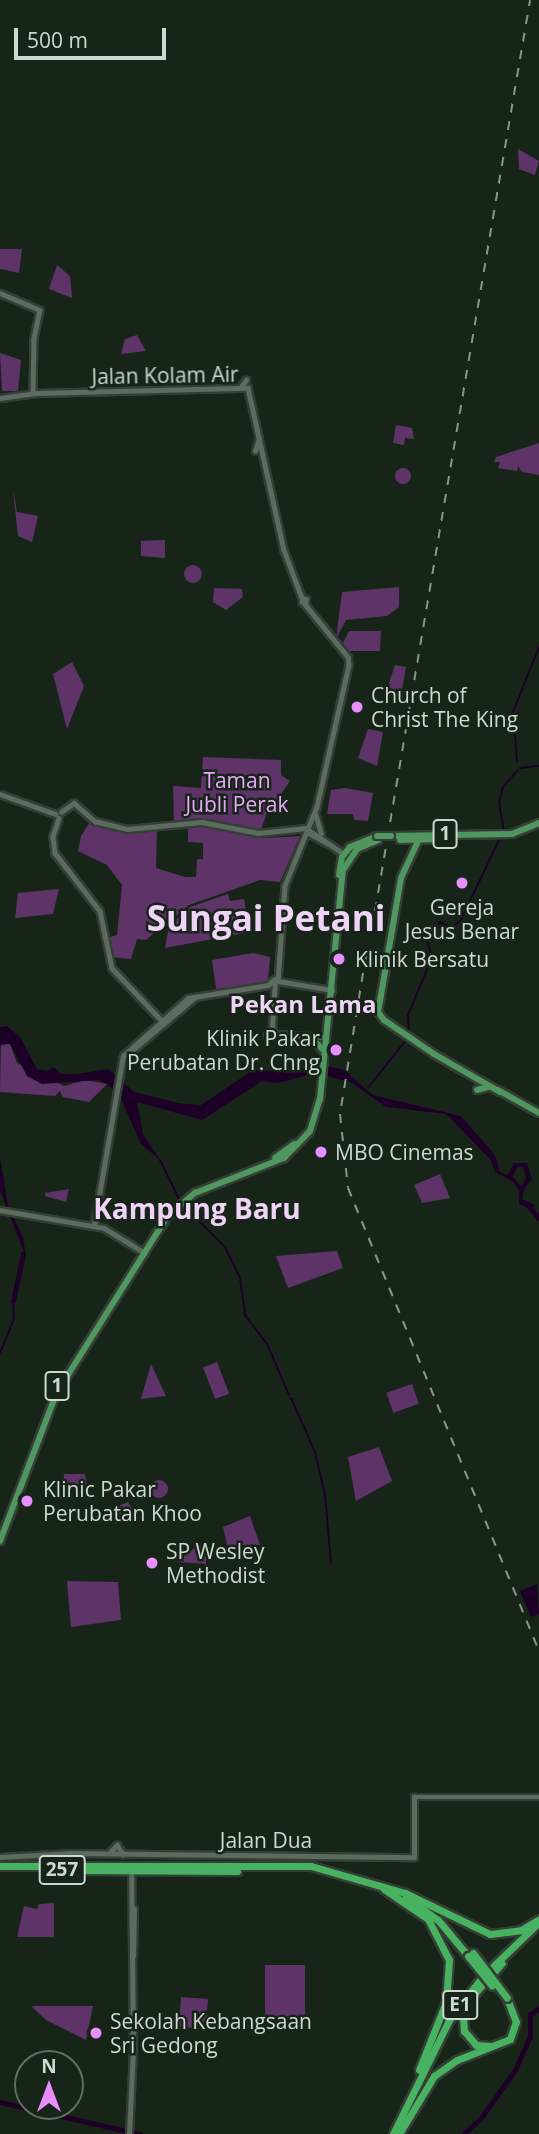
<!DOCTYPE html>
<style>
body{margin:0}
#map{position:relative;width:539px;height:2134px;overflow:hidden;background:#172519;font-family:"Open Sans",sans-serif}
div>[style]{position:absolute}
.green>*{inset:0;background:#5e3368;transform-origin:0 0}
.round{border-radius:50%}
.water>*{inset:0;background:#1d0025}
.stream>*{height:2px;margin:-1px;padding:0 1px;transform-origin:1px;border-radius:1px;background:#1d0025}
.river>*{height:4.5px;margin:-2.25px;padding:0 2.25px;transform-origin:2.25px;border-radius:2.25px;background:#1d0025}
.roads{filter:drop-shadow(2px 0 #343e36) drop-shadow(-2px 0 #343e36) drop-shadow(0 2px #343e36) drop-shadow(0 -2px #343e36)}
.secondary>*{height:4.5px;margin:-2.25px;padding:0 2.25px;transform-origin:2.25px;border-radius:2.25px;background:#5b6b5d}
.primary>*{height:6px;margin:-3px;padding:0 3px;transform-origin:3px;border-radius:3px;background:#4f965f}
.highway>*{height:7px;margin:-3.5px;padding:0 3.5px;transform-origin:3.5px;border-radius:3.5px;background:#47b361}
.rail>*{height:2px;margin-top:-1px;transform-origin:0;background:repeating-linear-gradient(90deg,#89948a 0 9px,transparent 0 18px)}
.bridges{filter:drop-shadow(2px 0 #343e36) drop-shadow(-2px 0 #343e36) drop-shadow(0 2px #343e36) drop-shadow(0 -2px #343e36)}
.primary-bridge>*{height:6px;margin:-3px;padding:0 3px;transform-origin:3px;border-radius:3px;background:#4f965f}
.highway-bridge>*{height:7px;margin:-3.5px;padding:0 3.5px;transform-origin:3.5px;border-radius:3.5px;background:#47b361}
.dots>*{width:19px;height:19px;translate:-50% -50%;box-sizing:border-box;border:4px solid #172519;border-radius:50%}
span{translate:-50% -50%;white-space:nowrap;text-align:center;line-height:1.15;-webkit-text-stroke:5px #172519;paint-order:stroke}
.shield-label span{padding:2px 5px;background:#172519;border:2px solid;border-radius:5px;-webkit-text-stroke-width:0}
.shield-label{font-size:19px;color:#cfd8d0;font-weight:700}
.street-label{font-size:21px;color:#cfd8d0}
.poi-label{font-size:21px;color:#cfd8d0}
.left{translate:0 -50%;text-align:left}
.right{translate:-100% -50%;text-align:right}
.park-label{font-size:21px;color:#eba7fb}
.quarter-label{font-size:24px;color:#f1d3f8;font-weight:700}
.district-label{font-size:28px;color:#f1d3f8;font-weight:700}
.town-label{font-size:35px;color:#f1d3f8;font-weight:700}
.north{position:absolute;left:14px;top:2050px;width:70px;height:70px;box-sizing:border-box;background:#172519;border:2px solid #616d62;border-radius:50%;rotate:0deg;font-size:19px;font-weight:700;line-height:28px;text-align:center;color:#cfd8d0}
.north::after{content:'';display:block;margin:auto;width:24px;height:32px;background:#e98efe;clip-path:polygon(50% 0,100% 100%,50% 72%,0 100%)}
.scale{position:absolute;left:14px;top:28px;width:152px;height:32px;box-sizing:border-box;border:4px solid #cfd8d0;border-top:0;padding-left:9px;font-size:21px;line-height:24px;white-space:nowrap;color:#cfd8d0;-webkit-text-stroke:5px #172519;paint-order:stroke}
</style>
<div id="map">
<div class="green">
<div style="clip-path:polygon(518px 149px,539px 161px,535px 175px,519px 169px)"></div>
<div style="clip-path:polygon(0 249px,22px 249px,19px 273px,0 269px)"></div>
<div style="clip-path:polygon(57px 265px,70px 276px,72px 298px,49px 289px)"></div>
<div style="clip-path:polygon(137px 335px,146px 351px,121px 354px,125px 339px)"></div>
<div style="clip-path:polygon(0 353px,21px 360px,18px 391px,2px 391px)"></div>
<div style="clip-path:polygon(396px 425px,412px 428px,414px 439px,405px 438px,404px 445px,393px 443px)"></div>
<div style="clip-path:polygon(539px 443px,539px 475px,522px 472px,518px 466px,517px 471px,498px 468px,500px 462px,494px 462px,496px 457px)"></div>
<div class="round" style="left:395px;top:468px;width:16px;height:16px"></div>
<div style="clip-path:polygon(13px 489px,17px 512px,38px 516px,32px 542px,18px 536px)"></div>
<div style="clip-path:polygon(165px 540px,165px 558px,141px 556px,141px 541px)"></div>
<div class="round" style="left:184px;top:565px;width:18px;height:18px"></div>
<div style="clip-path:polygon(399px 587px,399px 607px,387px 616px,346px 620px,336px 639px,342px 592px)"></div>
<div style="clip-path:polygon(214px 588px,242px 589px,243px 597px,226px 610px,213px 602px)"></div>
<div style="clip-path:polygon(349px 631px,381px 631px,380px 651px,347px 651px,343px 643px)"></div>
<div style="clip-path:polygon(72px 662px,84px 686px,67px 729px,53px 674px)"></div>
<div style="clip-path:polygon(395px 665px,406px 667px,402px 690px,387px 689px)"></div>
<div style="clip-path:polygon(368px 729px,383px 732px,377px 766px,358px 758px)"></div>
<div style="clip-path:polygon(203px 757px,281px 760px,281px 775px,290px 781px,277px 800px,272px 799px,260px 832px,205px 820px,174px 821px,173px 786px,201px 788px)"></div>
<div style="clip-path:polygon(345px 788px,373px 793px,368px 821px,354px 820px,353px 814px,327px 814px,331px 790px)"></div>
<div style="clip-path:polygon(90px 822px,117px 832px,157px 830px,156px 868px,185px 877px,196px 877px,197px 859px,203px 859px,203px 843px,188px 842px,188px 828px,209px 826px,266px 838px,300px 836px,280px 882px,260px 880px,189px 905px,146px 940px,137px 939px,131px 959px,111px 957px,107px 938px,117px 935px,122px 885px,107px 865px,78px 851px,81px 836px)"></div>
<div style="clip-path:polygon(59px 889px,53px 914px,15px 918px,18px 893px)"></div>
<div style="clip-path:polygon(228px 894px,230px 901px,244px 899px,250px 932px,165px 948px,169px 926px,190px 907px)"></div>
<div style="clip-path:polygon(253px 953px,270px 957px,268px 982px,216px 989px,212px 960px)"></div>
<div style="clip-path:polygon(1px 1043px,10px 1044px,17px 1063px,64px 1086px,86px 1080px,107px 1084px,89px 1102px,63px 1097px,60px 1091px,55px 1096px,0 1092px)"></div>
<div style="clip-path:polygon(440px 1174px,450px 1198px,422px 1203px,414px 1185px)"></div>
<div style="clip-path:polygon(69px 1189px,66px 1202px,45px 1196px,45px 1193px)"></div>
<div style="clip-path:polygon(337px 1251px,343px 1268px,288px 1288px,276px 1256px)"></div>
<div style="left:217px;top:1362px;width:34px;height:15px;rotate:69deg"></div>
<div style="clip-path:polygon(151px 1364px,166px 1396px,141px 1399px)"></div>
<div style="left:412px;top:1384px;width:21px;height:27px;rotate:71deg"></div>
<div style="clip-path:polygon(379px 1447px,392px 1481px,356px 1501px,348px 1457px)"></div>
<div style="clip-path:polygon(64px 1474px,85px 1474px,87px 1488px,63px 1490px)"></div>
<div class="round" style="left:150px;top:1480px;width:18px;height:18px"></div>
<div style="clip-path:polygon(128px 1502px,136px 1514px,115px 1524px,116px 1507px)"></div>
<div style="clip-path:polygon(250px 1516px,260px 1545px,227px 1545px,223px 1527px)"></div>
<div style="clip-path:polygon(206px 1543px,206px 1564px,177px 1562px,196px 1547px)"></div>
<div style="clip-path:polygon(67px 1581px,118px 1582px,121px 1620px,71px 1627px)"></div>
<div style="clip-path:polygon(54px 1903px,54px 1937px,17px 1937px,24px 1906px,37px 1909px,39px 1904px)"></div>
<div style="left:265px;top:1965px;width:40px;height:63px"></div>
<div style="left:181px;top:1997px;width:27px;height:30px;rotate:4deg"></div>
<div style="clip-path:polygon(31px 2006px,93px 2006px,86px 2040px,46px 2020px)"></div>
</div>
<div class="water">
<div style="clip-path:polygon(7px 1026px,20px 1037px,37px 1069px,47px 1071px,54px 1067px,61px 1074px,76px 1074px,109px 1069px,134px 1092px,178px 1103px,201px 1105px,253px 1070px,294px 1073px,314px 1063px,344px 1070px,373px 1095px,461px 1116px,495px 1155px,500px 1172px,514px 1178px,524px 1190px,522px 1199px,535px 1205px,530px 1209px,519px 1204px,519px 1190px,513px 1182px,495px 1172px,490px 1159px,446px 1114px,386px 1107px,352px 1083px,316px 1073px,278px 1083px,262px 1081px,202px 1120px,137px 1102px,143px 1134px,161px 1161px,141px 1144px,119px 1095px,107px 1084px,99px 1080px,42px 1084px,27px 1076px,10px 1044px,0 1045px,0 1027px)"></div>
<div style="clip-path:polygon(0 1157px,8px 1206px,23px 1237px,26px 1257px,0 1191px)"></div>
<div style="clip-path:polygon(537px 1584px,539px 1614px,531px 1617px,520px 1591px)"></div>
</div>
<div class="stream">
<div style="left:517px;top:761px;width:49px;rotate:-94.7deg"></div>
<div style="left:513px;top:712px;width:70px;rotate:-68.2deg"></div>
<div style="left:520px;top:768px;width:19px;rotate:-6deg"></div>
<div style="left:504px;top:833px;width:30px;rotate:-99deg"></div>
<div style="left:499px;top:803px;width:16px;rotate:-76deg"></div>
<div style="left:503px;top:787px;width:23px;rotate:-49deg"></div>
<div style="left:409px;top:1035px;width:20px;rotate:-93deg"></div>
<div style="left:408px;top:1015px;width:63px;rotate:-67.5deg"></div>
<div style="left:432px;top:957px;width:25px;rotate:-106deg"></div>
<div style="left:425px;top:933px;width:10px;rotate:-11deg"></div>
<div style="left:435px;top:931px;width:10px;rotate:-61deg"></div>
<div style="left:440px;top:922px;width:13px;rotate:23deg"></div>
<div style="left:452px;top:927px;width:11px;rotate:-38deg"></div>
<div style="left:461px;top:920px;width:91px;rotate:-64.6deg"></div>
<div style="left:368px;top:1088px;width:61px;rotate:-51.6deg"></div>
<div style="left:160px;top:1160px;width:46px;rotate:64deg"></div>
<div style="left:184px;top:1206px;width:58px;rotate:45deg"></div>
<div style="left:225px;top:1247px;width:34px;rotate:64deg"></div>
<div style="left:240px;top:1278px;width:37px;rotate:82deg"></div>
<div style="left:245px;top:1315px;width:39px;rotate:53deg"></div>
<div style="left:268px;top:1346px;width:53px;rotate:66.8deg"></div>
<div style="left:0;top:1353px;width:38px;rotate:-68deg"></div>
<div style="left:14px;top:1318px;width:17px;rotate:-93deg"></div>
<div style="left:291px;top:1398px;width:59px;rotate:66deg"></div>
<div style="left:315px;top:1452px;width:44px;rotate:76.9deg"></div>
<div style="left:325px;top:1495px;width:68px;rotate:85deg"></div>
</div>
<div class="river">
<div style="left:509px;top:1177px;width:13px;rotate:-63deg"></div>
<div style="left:515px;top:1165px;width:10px"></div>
<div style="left:525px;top:1165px;width:14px;rotate:73deg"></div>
<div style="left:529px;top:1178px;width:14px;rotate:124deg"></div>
<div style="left:529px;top:1206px;width:16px;rotate:50deg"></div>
<div style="left:13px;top:1301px;width:48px;rotate:-78deg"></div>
<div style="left:0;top:2102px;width:144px;rotate:12.9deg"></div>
<div style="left:464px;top:2134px;width:23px;rotate:-43deg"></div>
<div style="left:481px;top:2118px;width:59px;rotate:-54.7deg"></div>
<div style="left:515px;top:2070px;width:36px;rotate:-66deg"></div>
<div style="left:530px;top:2037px;width:22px;rotate:-90deg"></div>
<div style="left:530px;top:2015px;width:11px;rotate:-38deg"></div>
</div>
<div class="roads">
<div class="secondary">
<div style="left:0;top:293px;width:43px;rotate:23deg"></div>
<div style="left:40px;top:310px;width:30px;rotate:102deg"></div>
<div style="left:34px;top:339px;width:54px;rotate:91.1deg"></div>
<div style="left:240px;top:388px;width:10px;rotate:-53deg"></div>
<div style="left:0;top:398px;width:36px;rotate:-8deg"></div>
<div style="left:36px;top:393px;width:212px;rotate:-1.4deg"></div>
<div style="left:248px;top:388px;width:166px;rotate:77.5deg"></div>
<div style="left:284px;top:550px;width:51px;rotate:69.4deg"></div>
<div style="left:255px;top:451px;width:13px;rotate:-72deg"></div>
<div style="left:302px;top:598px;width:4px;rotate:14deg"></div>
<div style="left:306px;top:599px;width:3px;rotate:90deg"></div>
<div style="left:306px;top:602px;width:4px;rotate:180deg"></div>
<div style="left:302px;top:602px;width:4px;rotate:-90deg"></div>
<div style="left:304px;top:603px;width:70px;rotate:50.8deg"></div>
<div style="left:348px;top:657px;width:8px;rotate:83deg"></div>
<div style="left:349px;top:665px;width:146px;rotate:102.7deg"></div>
<div style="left:317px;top:807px;width:85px;rotate:112.1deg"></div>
<div style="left:285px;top:886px;width:95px;rotate:94.2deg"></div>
<div style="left:278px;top:981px;width:55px;rotate:9.5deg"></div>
<div style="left:0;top:794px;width:59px;rotate:19.7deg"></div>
<div style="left:61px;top:812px;width:16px;rotate:-35deg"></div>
<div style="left:74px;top:803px;width:28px;rotate:41deg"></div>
<div style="left:95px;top:821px;width:33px;rotate:14deg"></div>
<div style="left:127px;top:829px;width:75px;rotate:-5.3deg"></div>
<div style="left:202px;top:822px;width:57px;rotate:11.1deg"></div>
<div style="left:258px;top:833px;width:48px;rotate:-5.9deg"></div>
<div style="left:306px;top:828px;width:46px;rotate:34.4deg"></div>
<div style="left:316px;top:815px;width:19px;rotate:74deg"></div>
<div style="left:59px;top:818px;width:20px;rotate:108deg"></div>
<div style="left:53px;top:837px;width:16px;rotate:83deg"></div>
<div style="left:55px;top:853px;width:73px;rotate:52.2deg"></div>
<div style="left:100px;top:911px;width:58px;rotate:78.1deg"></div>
<div style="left:112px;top:968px;width:76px;rotate:46.6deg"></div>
<div style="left:307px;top:832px;width:23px;rotate:29deg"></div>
<div style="left:272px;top:1028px;width:7px;rotate:63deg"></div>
<div style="left:275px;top:1034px;width:48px;rotate:3.6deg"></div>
<div style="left:267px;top:1034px;width:9px;rotate:-54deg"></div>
<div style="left:272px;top:1027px;width:46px;rotate:-86.3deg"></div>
<div style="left:129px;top:1053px;width:85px;rotate:-40.2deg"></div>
<div style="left:0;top:1210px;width:106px;rotate:9.8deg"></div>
<div style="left:104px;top:1228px;width:48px;rotate:31.4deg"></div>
<div style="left:94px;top:1225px;width:171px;rotate:-80.3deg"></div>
<div style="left:123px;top:1056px;width:87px;rotate:-41.7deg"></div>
<div style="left:188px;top:998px;width:81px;rotate:-9.2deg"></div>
<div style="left:268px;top:985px;width:9px;rotate:-41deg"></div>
<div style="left:110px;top:1852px;width:10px;rotate:-45deg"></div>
<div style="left:117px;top:1845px;width:11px;rotate:56deg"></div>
<div style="left:0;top:1857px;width:73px;rotate:-3.1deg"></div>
<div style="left:73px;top:1853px;width:341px;rotate:0.7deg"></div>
<div style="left:414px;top:1857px;width:60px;rotate:-90deg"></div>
<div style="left:414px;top:1797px;width:125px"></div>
<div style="left:133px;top:1956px;width:47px;rotate:-88.8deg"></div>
<div style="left:129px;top:2134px;width:86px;rotate:-87.3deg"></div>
<div style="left:133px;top:2048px;width:177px;rotate:-90.6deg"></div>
</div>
<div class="primary">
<div style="left:391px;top:836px;width:121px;rotate:-0.9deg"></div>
<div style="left:512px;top:834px;width:29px;rotate:-22deg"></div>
<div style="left:419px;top:839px;width:43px;rotate:114.8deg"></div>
<div style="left:401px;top:878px;width:136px;rotate:99.7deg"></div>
<div style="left:378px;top:1012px;width:10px;rotate:53deg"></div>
<div style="left:384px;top:1020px;width:60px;rotate:34.2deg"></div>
<div style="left:434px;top:1054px;width:76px;rotate:29.9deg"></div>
<div style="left:400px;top:840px;width:42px;rotate:-1.4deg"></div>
<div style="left:339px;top:875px;width:18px;rotate:-81deg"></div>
<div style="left:342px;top:857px;width:13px;rotate:-51deg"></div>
<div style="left:350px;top:847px;width:29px;rotate:-22deg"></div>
<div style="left:311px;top:1037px;width:16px;rotate:47deg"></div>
<div style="left:477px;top:1090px;width:11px;rotate:-15deg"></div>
<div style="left:498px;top:1090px;width:47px;rotate:29.3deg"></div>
<div style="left:275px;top:1158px;width:24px;rotate:-36deg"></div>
<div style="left:0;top:1541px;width:157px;rotate:-69.1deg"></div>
<div style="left:56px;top:1394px;width:209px;rotate:-57.9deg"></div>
<div style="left:167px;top:1217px;width:37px;rotate:-41deg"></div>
<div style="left:195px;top:1193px;width:96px;rotate:-21.5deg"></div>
<div style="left:284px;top:1158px;width:37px;rotate:-46deg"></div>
<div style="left:310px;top:1131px;width:34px;rotate:-73deg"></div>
<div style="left:320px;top:1099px;width:230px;rotate:-84.3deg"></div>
<div style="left:343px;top:870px;width:25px;rotate:-56deg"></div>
<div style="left:357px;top:849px;width:23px;rotate:-23deg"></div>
</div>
<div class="highway">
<div style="left:0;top:1866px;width:311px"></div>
<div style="left:311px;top:1866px;width:98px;rotate:16deg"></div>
<div style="left:405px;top:1893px;width:94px;rotate:25.8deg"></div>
<div style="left:490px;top:1934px;width:31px;rotate:-7deg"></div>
<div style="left:521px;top:1930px;width:21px;rotate:-31deg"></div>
<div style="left:78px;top:1870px;width:159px;rotate:0.4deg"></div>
<div style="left:384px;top:1889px;width:53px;rotate:34.3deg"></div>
<div style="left:428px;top:1919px;width:46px;rotate:62.9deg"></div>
<div style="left:449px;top:1960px;width:42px;rotate:94.1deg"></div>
<div style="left:446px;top:2002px;width:73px;rotate:111.7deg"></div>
<div style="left:406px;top:1897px;width:39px;rotate:36deg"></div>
<div style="left:438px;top:1920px;width:47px;rotate:50.2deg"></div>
<div style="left:475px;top:1993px;width:40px;rotate:-48deg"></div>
<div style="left:471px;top:1997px;width:22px;rotate:112deg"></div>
<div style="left:463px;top:2017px;width:14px;rotate:86deg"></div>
<div style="left:464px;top:2031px;width:18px;rotate:49deg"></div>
<div style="left:476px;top:2045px;width:14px;rotate:4deg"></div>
<div style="left:393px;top:2134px;width:127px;rotate:-63.8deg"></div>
<div style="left:449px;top:2020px;width:56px;rotate:-52.3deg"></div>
<div style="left:483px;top:1976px;width:74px;rotate:-43.9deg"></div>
<div style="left:399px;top:2134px;width:68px;rotate:-58.9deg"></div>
<div style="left:434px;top:2076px;width:28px;rotate:-35deg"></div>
<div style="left:457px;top:2060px;width:57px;rotate:-21.6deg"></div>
<div style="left:510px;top:2039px;width:18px;rotate:-71deg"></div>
<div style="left:516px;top:2022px;width:26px;rotate:-111deg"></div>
</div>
</div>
<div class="rail">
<div style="left:375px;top:911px;width:924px;rotate:-80.34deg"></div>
<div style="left:366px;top:955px;width:161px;rotate:99.3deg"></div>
<div style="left:340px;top:1114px;width:74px;rotate:83.8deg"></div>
<div style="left:348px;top:1188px;width:501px;rotate:67.58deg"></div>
</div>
<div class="bridges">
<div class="primary-bridge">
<div style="left:377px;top:836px;width:14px"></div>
</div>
<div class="highway-bridge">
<div style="left:473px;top:1953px;width:56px;rotate:52.9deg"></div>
<div style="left:468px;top:1956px;width:38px;rotate:51deg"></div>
</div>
</div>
<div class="dots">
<div style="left:357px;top:707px;background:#e98efe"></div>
<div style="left:462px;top:883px;background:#e98efe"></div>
<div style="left:339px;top:959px;background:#e98efe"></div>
<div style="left:336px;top:1050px;background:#e98efe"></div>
<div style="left:321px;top:1152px;background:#e98efe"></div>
<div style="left:27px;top:1501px;background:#e98efe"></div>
<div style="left:152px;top:1563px;background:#e98efe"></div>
<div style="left:96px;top:2033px;background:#e98efe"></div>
</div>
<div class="shield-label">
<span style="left:445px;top:834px">1</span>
<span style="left:57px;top:1386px">1</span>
<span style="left:62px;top:1870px">257</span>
<span style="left:460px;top:2005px">E1</span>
</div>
<div class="street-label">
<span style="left:165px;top:375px;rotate:-1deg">Jalan Kolam Air</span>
<span style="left:266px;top:1840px">Jalan Dua</span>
</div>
<div class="poi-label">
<span class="left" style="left:371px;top:707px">Church of<br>Christ The King</span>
<span style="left:462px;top:919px">Gereja<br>Jesus Benar</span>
<span class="left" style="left:355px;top:959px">Klinik Bersatu</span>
<span class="right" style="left:320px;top:1050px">Klinik Pakar<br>Perubatan Dr. Chng</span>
<span class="left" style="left:335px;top:1152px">MBO Cinemas</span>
<span class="left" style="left:43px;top:1501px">Klinic Pakar<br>Perubatan Khoo</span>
<span class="left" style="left:166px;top:1563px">SP Wesley<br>Methodist</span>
<span class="left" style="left:110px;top:2033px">Sekolah Kebangsaan<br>Sri Gedong</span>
</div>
<div class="park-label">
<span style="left:237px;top:792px">Taman<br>Jubli Perak</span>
</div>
<div class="quarter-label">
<span style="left:303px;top:1004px">Pekan Lama</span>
</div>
<div class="district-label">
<span style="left:197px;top:1208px">Kampung Baru</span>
</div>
<div class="town-label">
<span style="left:266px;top:918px">Sungai Petani</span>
</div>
<div class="north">N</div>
<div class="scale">500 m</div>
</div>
